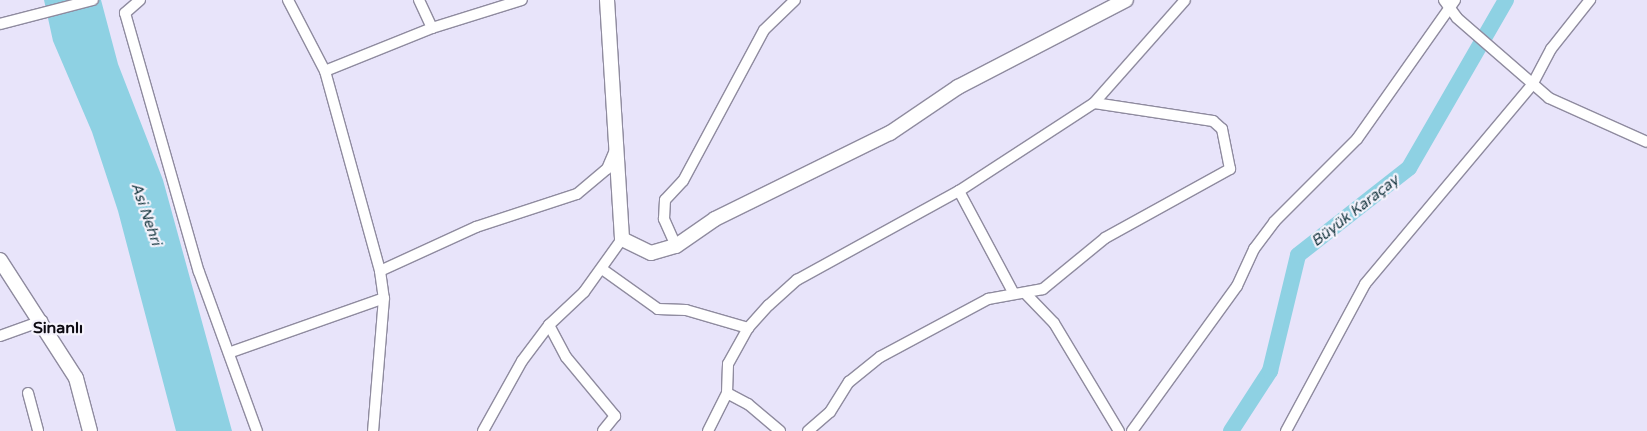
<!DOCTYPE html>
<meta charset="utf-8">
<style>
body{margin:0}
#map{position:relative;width:1647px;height:431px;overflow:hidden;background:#e8e4fa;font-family:"Varela Round",sans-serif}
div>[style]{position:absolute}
.water>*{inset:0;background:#8ed1e3}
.river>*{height:16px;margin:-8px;padding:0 8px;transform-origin:8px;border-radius:8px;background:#8ed1e3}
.roads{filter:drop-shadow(1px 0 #8f8b9f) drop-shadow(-1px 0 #8f8b9f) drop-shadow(0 1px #8f8b9f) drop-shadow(0 -1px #8f8b9f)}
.street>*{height:10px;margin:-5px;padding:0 5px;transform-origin:5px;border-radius:5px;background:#fff}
.secondary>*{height:14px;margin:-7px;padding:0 7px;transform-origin:7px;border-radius:7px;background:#fff}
span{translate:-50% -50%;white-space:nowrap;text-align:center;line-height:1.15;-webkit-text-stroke:4.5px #f5f3fc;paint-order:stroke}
.water-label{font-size:15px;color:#15363e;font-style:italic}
.quarter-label{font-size:16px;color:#0c0a11;font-weight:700}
</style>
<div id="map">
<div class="water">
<div style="clip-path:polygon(44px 0,101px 0,118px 64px,163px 180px,232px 431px,176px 431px,118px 211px,92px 132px,53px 41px)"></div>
</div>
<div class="river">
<div style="left:1231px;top:431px;width:72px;rotate:-57deg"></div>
<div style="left:1270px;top:371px;width:119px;rotate:-76.4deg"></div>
<div style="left:1298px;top:255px;width:141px;rotate:-38.1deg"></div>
<div style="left:1409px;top:168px;width:194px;rotate:-60deg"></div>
</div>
<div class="roads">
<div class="street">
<div style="left:140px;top:0;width:20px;rotate:139deg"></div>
<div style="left:125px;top:13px;width:269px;rotate:74.1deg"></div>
<div style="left:199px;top:272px;width:169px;rotate:70deg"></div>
<div style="left:288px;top:0;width:80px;rotate:62.5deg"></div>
<div style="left:325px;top:71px;width:207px;rotate:74.6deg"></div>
<div style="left:380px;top:271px;width:27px;rotate:82deg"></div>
<div style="left:384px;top:298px;width:133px;rotate:94.7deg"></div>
<div style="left:419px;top:0;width:31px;rotate:65deg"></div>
<div style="left:1444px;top:0;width:22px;rotate:54deg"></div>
<div style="left:1457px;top:18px;width:122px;rotate:41deg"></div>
<div style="left:1549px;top:98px;width:107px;rotate:24.2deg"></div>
<div style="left:0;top:24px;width:96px;rotate:-14.5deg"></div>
<div style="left:325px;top:71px;width:115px;rotate:-21.9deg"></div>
<div style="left:432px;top:28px;width:94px;rotate:-17.3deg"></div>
<div style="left:959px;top:191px;width:115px;rotate:61.9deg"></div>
<div style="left:676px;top:246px;width:30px;rotate:-114deg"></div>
<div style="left:664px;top:219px;width:19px;rotate:-87deg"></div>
<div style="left:665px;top:200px;width:26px;rotate:-47deg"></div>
<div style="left:683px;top:181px;width:171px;rotate:-61.8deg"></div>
<div style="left:764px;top:30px;width:43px;rotate:-44.1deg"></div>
<div style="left:602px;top:269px;width:69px;rotate:35.5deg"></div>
<div style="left:658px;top:309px;width:28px;rotate:2deg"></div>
<div style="left:686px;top:310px;width:65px;rotate:16.2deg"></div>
<div style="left:380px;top:271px;width:106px;rotate:-24.6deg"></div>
<div style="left:476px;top:227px;width:106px;rotate:-18.1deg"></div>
<div style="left:577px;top:194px;width:39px;rotate:-40deg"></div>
<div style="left:607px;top:169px;width:21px;rotate:-67deg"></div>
<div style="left:1025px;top:293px;width:42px;rotate:46deg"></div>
<div style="left:1054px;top:323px;width:126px;rotate:59deg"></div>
<div style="left:549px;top:325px;width:36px;rotate:62deg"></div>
<div style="left:566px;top:357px;width:77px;rotate:50.3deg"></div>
<div style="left:615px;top:416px;width:19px;rotate:129deg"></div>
<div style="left:0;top:336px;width:45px;rotate:-19.7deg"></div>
<div style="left:231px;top:352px;width:162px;rotate:-19.4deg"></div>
<div style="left:28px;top:393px;width:39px;rotate:75deg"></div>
<div style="left:727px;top:393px;width:24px;rotate:28deg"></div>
<div style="left:748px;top:404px;width:42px;rotate:40.2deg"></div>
<div style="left:483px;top:431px;width:80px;rotate:-60.9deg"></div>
<div style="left:522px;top:361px;width:45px;rotate:-53.1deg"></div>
<div style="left:549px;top:325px;width:48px;rotate:-43.3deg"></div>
<div style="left:584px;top:292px;width:65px;rotate:-54.4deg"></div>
<div style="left:708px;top:431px;width:42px;rotate:-63.4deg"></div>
<div style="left:727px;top:393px;width:29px;rotate:-88deg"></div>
<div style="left:728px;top:364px;width:41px;rotate:-60.9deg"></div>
<div style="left:748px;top:328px;width:31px;rotate:-48deg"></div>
<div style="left:769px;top:305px;width:38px;rotate:-42deg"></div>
<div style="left:797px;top:280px;width:185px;rotate:-28.8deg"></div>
<div style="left:959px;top:191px;width:161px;rotate:-33.1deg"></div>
<div style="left:1094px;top:103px;width:137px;rotate:-48.5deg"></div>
<div style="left:808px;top:431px;width:29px;rotate:-41deg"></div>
<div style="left:830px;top:412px;width:36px;rotate:-58deg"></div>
<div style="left:849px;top:382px;width:40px;rotate:-39deg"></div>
<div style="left:880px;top:357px;width:123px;rotate:-28.2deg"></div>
<div style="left:988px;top:299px;width:56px;rotate:-10.3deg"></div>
<div style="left:1043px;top:289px;width:80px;rotate:-39.4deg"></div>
<div style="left:1105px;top:238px;width:143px;rotate:-28.9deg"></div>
<div style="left:1230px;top:169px;width:41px;rotate:-101.3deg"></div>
<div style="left:1222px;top:129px;width:12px;rotate:-138deg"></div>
<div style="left:1213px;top:121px;width:120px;rotate:-171.4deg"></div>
<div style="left:1132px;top:431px;width:179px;rotate:-54.1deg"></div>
<div style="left:1237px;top:286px;width:41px;rotate:-65.3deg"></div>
<div style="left:1254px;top:249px;width:34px;rotate:-53deg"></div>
<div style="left:1274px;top:222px;width:117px;rotate:-45deg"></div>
<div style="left:1357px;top:139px;width:170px;rotate:-54.8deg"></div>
<div style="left:1286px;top:431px;width:167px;rotate:-61.7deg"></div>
<div style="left:1365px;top:284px;width:260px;rotate:-50deg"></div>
<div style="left:1532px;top:85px;width:41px;rotate:-62.2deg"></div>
<div style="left:1551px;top:49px;width:63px;rotate:-51.5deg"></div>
</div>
<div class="secondary">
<div style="left:607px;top:0;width:239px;rotate:86.4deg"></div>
<div style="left:622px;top:239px;width:32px;rotate:26deg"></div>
<div style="left:651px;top:253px;width:26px;rotate:-16deg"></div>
<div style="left:676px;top:246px;width:47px;rotate:-34.7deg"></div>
<div style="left:715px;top:219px;width:195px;rotate:-26.2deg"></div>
<div style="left:890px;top:133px;width:82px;rotate:-34.1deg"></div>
<div style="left:958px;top:87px;width:189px;rotate:-27.4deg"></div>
<div style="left:0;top:260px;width:140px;rotate:57.2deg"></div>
<div style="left:76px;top:378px;width:55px;rotate:75.2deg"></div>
</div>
</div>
<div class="water-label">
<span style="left:1355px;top:211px;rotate:-38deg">Büyük Karaçay</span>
<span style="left:146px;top:214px;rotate:71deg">Asi Nehri</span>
</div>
<div class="quarter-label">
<span style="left:58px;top:328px">Sinanlı</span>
</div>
</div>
